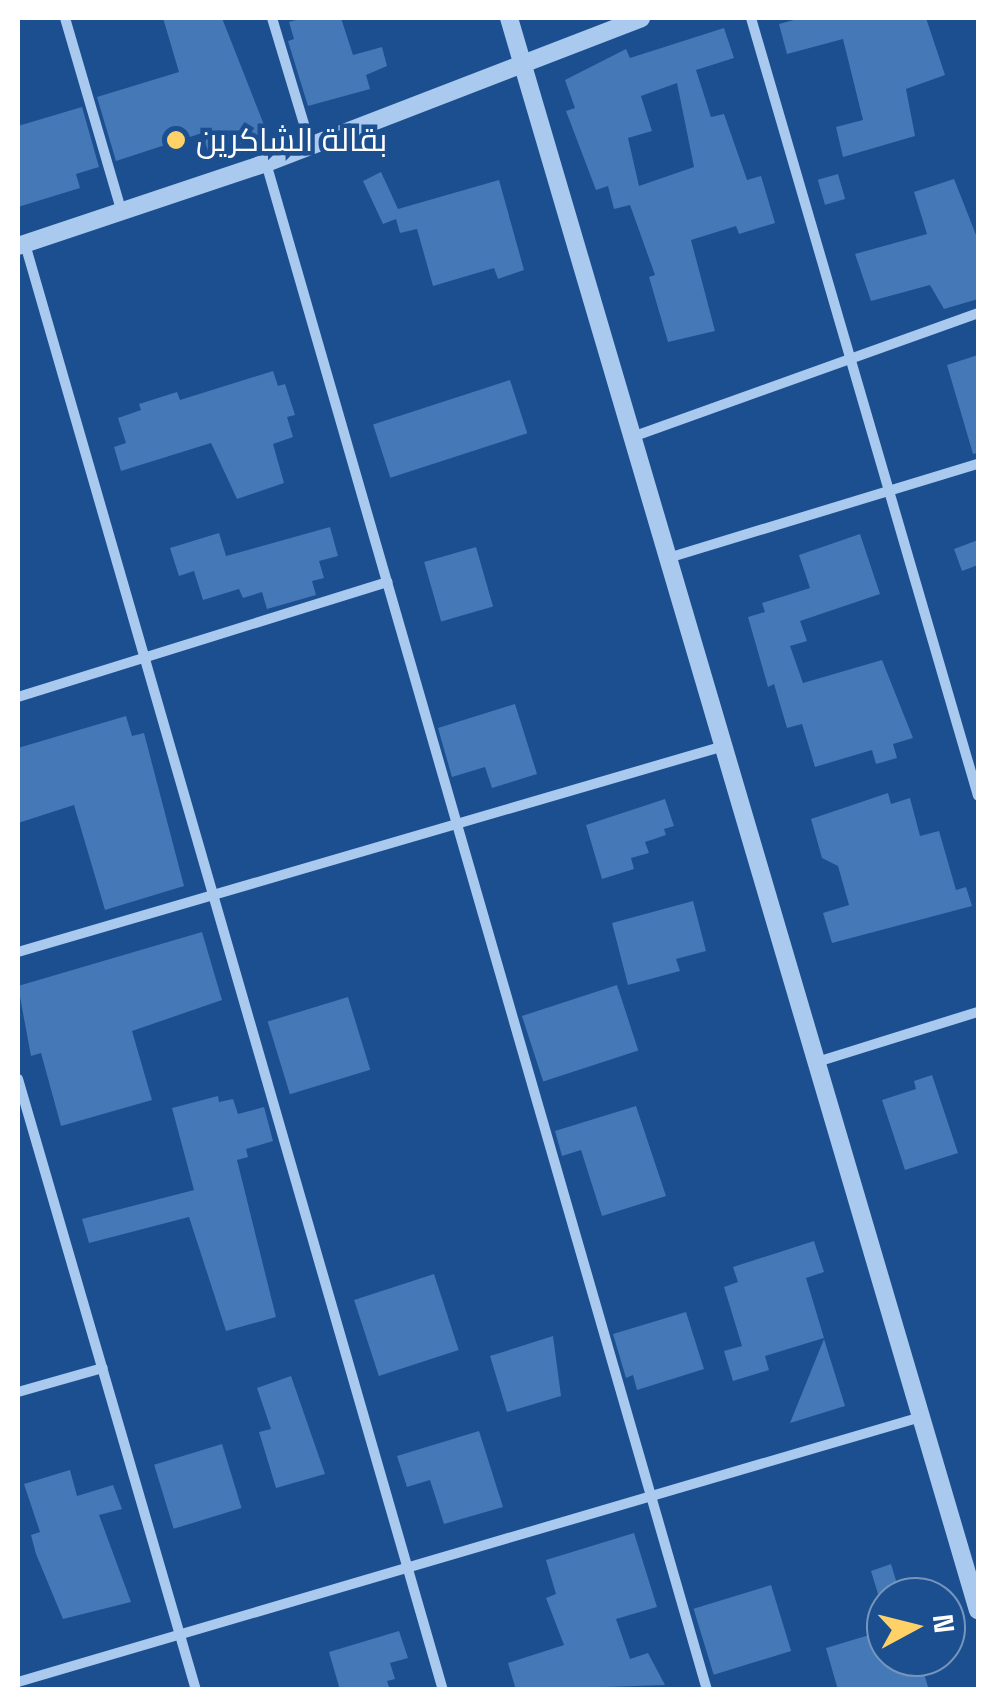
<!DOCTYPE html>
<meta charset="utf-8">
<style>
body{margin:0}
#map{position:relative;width:996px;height:1707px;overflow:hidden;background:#1b4f8f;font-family:"Space Grotesk",Cairo,sans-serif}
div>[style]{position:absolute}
.building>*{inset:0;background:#4478b7;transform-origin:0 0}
.minor>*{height:10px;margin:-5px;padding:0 5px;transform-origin:5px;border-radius:5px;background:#a9c9ee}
.tertiary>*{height:18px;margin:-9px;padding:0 9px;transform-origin:9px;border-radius:9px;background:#a9c9ee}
.dots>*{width:28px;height:28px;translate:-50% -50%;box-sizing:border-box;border:5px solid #1b4f8f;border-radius:50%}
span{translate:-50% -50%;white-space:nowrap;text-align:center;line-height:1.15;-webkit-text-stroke:9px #1b4f8f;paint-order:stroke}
.poi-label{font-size:32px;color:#fff}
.left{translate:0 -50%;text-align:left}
.frame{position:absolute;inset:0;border:20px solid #fff;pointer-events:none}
.north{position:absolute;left:866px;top:1577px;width:100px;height:100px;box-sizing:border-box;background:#1b4f8f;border:2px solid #7695bc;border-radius:50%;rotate:83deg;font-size:28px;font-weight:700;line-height:40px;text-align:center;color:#fff}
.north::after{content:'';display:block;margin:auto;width:35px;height:45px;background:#ffd166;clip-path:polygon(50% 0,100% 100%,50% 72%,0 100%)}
</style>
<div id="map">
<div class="building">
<div style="clip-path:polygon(163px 18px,222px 18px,268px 135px,209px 154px,202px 133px,116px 161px,97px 97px,179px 72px)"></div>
<div style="clip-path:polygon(303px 18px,341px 18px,353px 55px,382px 47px,387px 66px,366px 75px,370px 89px,308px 106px,288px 41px,294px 39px,289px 22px)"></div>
<div style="clip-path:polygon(801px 18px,926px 18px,945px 75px,906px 89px,915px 136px,843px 157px,836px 127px,863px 120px,843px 39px,787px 54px,779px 24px)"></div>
<div style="clip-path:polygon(evenodd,724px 28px,734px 58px,696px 70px,711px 117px,724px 114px,747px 180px,761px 176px,775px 223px,739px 234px,736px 226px,691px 240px,715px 331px,668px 342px,649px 277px,655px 275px,630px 205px,614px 209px,608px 186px,596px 190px,566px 111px,575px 108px,565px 80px,626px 49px,630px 58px,724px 28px,677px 83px,694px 167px,639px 186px,628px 138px,652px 131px,641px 96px,677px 83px)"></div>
<div style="clip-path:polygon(82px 107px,99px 167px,76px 174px,80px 188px,18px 207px,18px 126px)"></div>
<div style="clip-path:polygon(381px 172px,398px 209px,499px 180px,524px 270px,498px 279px,494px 268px,433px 286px,417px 229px,400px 233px,396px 219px,383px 224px,363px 181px)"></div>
<div style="left:838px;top:174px;width:26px;height:21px;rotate:74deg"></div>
<div style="clip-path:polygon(954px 179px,978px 240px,978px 299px,944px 309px,930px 285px,871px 301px,855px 254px,927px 234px,914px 192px)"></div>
<div style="clip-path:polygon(978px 355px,978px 453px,973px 454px,947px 365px)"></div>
<div style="clip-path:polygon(273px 371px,278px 386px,285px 384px,295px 415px,287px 417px,293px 437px,273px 444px,284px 483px,237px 499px,211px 443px,121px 471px,114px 447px,126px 443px,118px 418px,141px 410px,139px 404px,177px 392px,180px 400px)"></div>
<div style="left:510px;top:380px;width:56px;height:144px;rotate:72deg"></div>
<div style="clip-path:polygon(330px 527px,338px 556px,319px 561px,324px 578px,312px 581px,316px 595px,267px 609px,262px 592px,243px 598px,239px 589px,203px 600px,194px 571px,179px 576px,170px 548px,219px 533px,226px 556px)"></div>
<div style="clip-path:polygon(860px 534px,880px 594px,800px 621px,807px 641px,790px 646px,803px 683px,882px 660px,913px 738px,893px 744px,897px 758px,876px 764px,872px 750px,815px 767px,802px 724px,787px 728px,774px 684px,768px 687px,748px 617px,765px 612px,762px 603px,810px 588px,799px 555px)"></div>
<div style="clip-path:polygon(978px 540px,978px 565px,962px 571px,954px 549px)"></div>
<div style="left:476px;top:547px;width:62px;height:54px;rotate:74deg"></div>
<div style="clip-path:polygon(515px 704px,537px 774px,492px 788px,485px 767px,452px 777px,438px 728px)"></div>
<div style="clip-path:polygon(126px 716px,132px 736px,144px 733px,184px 886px,105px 910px,74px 805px,18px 823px,18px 748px)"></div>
<div style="clip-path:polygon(888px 793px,891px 804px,910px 798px,920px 836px,939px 831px,956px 890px,966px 887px,972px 906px,832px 943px,823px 913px,849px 905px,838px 866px,822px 858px,811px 819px)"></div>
<div style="clip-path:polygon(665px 799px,674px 826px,664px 829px,666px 835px,645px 842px,649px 853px,631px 858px,634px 869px,602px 879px,586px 825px)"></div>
<div style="clip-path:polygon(693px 901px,706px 951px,676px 959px,680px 971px,628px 985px,612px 923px)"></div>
<div style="clip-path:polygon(202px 932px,222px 1000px,132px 1031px,152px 1100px,61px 1126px,41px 1053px,31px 1056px,18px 986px)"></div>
<div style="left:617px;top:985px;width:69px;height:100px;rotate:72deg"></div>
<div style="left:348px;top:997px;width:76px;height:84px;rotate:73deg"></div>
<div style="clip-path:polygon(932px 1075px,958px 1153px,905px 1170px,882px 1100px,916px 1089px,914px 1081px)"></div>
<div style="clip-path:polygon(218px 1096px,219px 1102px,233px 1099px,238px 1114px,264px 1107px,273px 1141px,246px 1149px,248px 1157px,237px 1160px,276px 1317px,226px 1331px,189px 1217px,89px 1243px,82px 1219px,194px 1190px,172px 1108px)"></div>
<div style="clip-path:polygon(636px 1106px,666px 1196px,602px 1216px,581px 1150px,562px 1156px,555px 1131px)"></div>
<div style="clip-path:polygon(814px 1241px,824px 1272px,806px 1278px,824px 1338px,765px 1356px,769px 1370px,733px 1381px,724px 1351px,742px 1346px,724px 1287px,738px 1282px,733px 1267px)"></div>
<div style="left:434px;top:1274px;width:80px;height:84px;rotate:72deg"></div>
<div style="clip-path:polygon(686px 1312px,704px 1369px,637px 1390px,633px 1375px,626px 1378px,613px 1334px)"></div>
<div style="clip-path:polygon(553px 1336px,561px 1396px,507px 1412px,490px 1356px)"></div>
<div style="clip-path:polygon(824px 1339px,845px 1406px,790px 1423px)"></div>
<div style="clip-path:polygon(291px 1376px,325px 1474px,276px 1488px,259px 1432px,271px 1429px,257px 1388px)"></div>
<div style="clip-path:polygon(479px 1431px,503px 1507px,444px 1524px,430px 1480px,407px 1487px,397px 1456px)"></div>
<div style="left:222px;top:1444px;width:67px;height:71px;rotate:73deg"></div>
<div style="clip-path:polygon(70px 1470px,77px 1496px,113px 1485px,122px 1509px,99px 1515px,131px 1602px,63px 1619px,36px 1554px,31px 1535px,40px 1532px,24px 1484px)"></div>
<div style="clip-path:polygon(634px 1533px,657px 1607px,616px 1619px,630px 1659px,648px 1653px,665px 1685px,516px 1690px,508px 1663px,564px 1645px,546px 1598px,556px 1594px,546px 1560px)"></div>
<div style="clip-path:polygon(891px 1564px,901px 1597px,879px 1597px,871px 1571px)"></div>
<div style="left:771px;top:1585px;width:69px;height:81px;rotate:73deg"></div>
<div style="clip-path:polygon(886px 1630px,886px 1657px,919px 1657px,929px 1690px,838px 1690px,826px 1648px)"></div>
<div style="clip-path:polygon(399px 1631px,408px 1658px,390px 1663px,395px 1679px,387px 1681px,390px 1690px,340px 1690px,329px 1652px)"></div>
</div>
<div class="minor">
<div style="left:65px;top:18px;width:200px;rotate:73.7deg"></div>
<div style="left:272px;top:18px;width:132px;rotate:73.2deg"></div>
<div style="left:751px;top:18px;width:810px;rotate:73.73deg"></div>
<div style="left:266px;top:163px;width:1589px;rotate:73.89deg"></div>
<div style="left:25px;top:244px;width:1505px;rotate:73.88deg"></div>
<div style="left:635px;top:436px;width:364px;rotate:-19.7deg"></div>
<div style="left:668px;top:558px;width:324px;rotate:-16.9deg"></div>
<div style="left:18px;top:697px;width:387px;rotate:-17.3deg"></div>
<div style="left:18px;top:952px;width:735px;rotate:-16.27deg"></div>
<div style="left:817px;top:1062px;width:169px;rotate:-17.3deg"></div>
<div style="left:18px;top:1079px;width:636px;rotate:73.76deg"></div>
<div style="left:18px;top:1392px;width:88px;rotate:-15.8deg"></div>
<div style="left:18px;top:1682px;width:941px;rotate:-16.36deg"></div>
</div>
<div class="tertiary">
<div style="left:509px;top:18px;width:1660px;rotate:73.59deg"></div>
<div style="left:18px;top:246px;width:262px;rotate:-18.5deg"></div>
<div style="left:266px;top:163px;width:402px;rotate:-21.1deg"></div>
</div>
<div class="dots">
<div style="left:176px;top:140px;background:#ffd166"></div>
</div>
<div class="poi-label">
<span class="left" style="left:196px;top:140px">بقالة الشاكرين</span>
</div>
<div class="frame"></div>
<div class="north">N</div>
</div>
